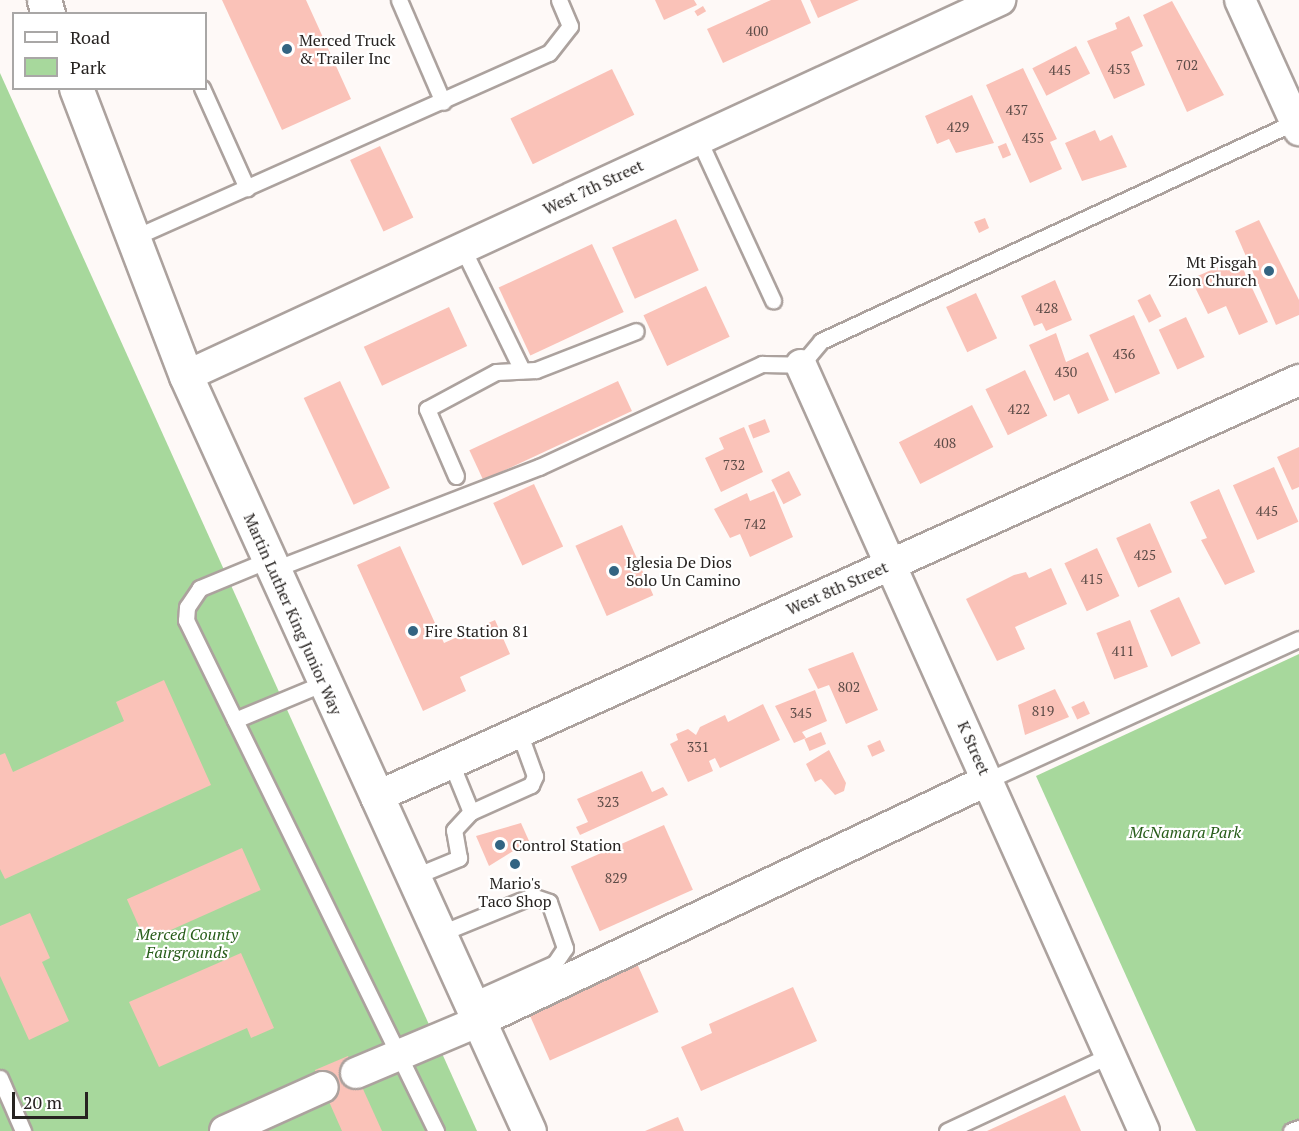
<!DOCTYPE html>
<style>
body{margin:0}
#map{position:relative;width:1299px;height:1131px;overflow:hidden;background:#fef9f7;font-family:"PT Serif",serif}
div>[style]{position:absolute}
.green>*{inset:0;background:#a7d89c}
.building>*{inset:0;background:#fac2b8;transform-origin:0 0}
.roads{filter:drop-shadow(2px 0 #aca29e) drop-shadow(-2px 0 #aca29e) drop-shadow(0 2px #aca29e) drop-shadow(0 -2px #aca29e)}
.lane>*{height:15px;margin:-7.5px;padding:0 7.5px;transform-origin:7.5px;border-radius:7.5px;background:#fff}
.street>*{height:30px;margin:-15px;padding:0 15px;transform-origin:15px;border-radius:15px;background:#fff}
.highway>*{height:33px;margin:-16.5px;padding:0 16.5px;transform-origin:16.5px;border-radius:16.5px;background:#fff}
.dots>*{width:16px;height:16px;translate:-50% -50%;box-sizing:border-box;border:3px solid #fff;border-radius:50%}
span{translate:-50% -50%;white-space:nowrap;text-align:center;line-height:1.15;-webkit-text-stroke:4.5px #fff;paint-order:stroke}
.number-label{font-size:14px;color:#5c4b47}
.number-label span{-webkit-text-stroke-width:0}
.poi-label{font-size:16px;color:#272321}
.left{translate:0 -50%;text-align:left}
.right{translate:-100% -50%;text-align:right}
.street-label{font-size:16px;color:#272321}
.park-label{font-size:16px;color:#275c19;font-style:italic}
.legend{position:absolute;left:12px;top:12px;width:195px;height:78px;box-sizing:border-box;background:#fff;border:2px solid #a9a7a6;margin:0;padding:8px 10px;list-style:none;font-size:18px;color:#272321}
.legend li{display:flex;align-items:center;gap:12px;height:30px}
.legend b{width:30px;border:2px solid #a9a7a6}
.scale{position:absolute;left:12px;top:1092px;width:76px;height:27px;box-sizing:border-box;border:3px solid #272321;border-top:0;padding-left:8px;font-size:18px;line-height:21px;white-space:nowrap;color:#272321;-webkit-text-stroke:4px #fff;paint-order:stroke}
</style>
<div id="map">
<div class="green">
<div style="clip-path:polygon(0 73px,477px 1131px,0 1131px)"></div>
<div style="clip-path:polygon(1299px 654px,1299px 1131px,1196px 1131px,1036px 776px)"></div>
</div>
<div class="building">
<div style="clip-path:polygon(222px 0,306px 0,351px 99px,282px 130px)"></div>
<div style="clip-path:polygon(655px 0,694px 0,697px 5px,664px 20px)"></div>
<div style="clip-path:polygon(771px 0,801px 0,811px 23px,723px 63px,707px 29px)"></div>
<div style="clip-path:polygon(810px 0,859px 0,818px 18px)"></div>
<div style="clip-path:polygon(1172px 1px,1224px 95px,1187px 112px,1143px 15px)"></div>
<div style="left:703px;top:6px;width:6px;height:10px;rotate:59deg"></div>
<div style="clip-path:polygon(1129px 16px,1143px 46px,1131px 52px,1145px 85px,1114px 99px,1087px 41px,1117px 29px,1115px 23px)"></div>
<div style="left:1076px;top:46px;width:31px;height:49px;rotate:63deg"></div>
<div style="clip-path:polygon(1023px 68px,1057px 139px,1050px 142px,1062px 169px,1030px 183px,986px 85px)"></div>
<div style="left:612px;top:69px;width:51px;height:113px;rotate:64deg"></div>
<div style="clip-path:polygon(972px 95px,994px 143px,956px 153px,949px 139px,937px 144px,925px 116px)"></div>
<div style="clip-path:polygon(1095px 130px,1100px 141px,1112px 135px,1127px 167px,1082px 181px,1065px 143px)"></div>
<div style="left:1006px;top:143px;width:13px;height:9px;rotate:67deg"></div>
<div style="left:380px;top:146px;width:79px;height:33px;rotate:65deg"></div>
<div style="clip-path:polygon(985px 218px,989px 228px,979px 233px,974px 222px)"></div>
<div style="left:676px;top:219px;width:56px;height:70px;rotate:66deg"></div>
<div style="clip-path:polygon(1259px 220px,1299px 300px,1299px 315px,1276px 325px,1235px 231px)"></div>
<div style="left:592px;top:244px;width:75px;height:103px;rotate:65deg"></div>
<div style="clip-path:polygon(1238px 258px,1268px 322px,1239px 335px,1226px 306px,1208px 314px,1191px 279px)"></div>
<div style="clip-path:polygon(1055px 280px,1072px 320px,1046px 331px,1042px 323px,1034px 326px,1021px 296px)"></div>
<div style="left:706px;top:286px;width:56px;height:69px;rotate:65deg"></div>
<div style="left:976px;top:293px;width:50px;height:33px;rotate:65deg"></div>
<div style="left:1150px;top:294px;width:25px;height:14px;rotate:63deg"></div>
<div style="left:449px;top:307px;width:43px;height:94px;rotate:65deg"></div>
<div style="left:1134px;top:315px;width:64px;height:49px;rotate:66deg"></div>
<div style="left:1186px;top:317px;width:44px;height:30px;rotate:65deg"></div>
<div style="clip-path:polygon(1056px 333px,1066px 362px,1088px 352px,1109px 400px,1078px 414px,1069px 394px,1054px 401px,1029px 345px)"></div>
<div style="left:1025px;top:370px;width:51px;height:44px;rotate:64deg"></div>
<div style="left:340px;top:381px;width:118px;height:40px;rotate:65deg"></div>
<div style="left:618px;top:381px;width:33px;height:164px;rotate:65deg"></div>
<div style="left:972px;top:405px;width:47px;height:82px;rotate:63deg"></div>
<div style="left:765px;top:419px;width:14px;height:18px;rotate:69deg"></div>
<div style="clip-path:polygon(744px 427px,763px 472px,721px 492px,705px 458px,724px 449px,719px 438px)"></div>
<div style="clip-path:polygon(1299px 447px,1299px 487px,1292px 490px,1277px 457px)"></div>
<div style="left:1274px;top:467px;width:60px;height:45px;rotate:66deg"></div>
<div style="left:789px;top:471px;width:27px;height:20px;rotate:63deg"></div>
<div style="left:534px;top:484px;width:69px;height:45px;rotate:65deg"></div>
<div style="clip-path:polygon(1219px 489px,1255px 572px,1225px 585px,1201px 540px,1207px 538px,1190px 502px)"></div>
<div style="clip-path:polygon(774px 491px,793px 537px,750px 557px,740px 534px,730px 538px,714px 509px,747px 493px,750px 501px)"></div>
<div style="left:1150px;top:523px;width:54px;height:37px;rotate:66deg"></div>
<div style="left:622px;top:525px;width:77px;height:51px;rotate:66deg"></div>
<div style="clip-path:polygon(400px 546px,444px 643px,495px 620px,510px 654px,460px 677px,466px 691px,423px 711px,357px 565px)"></div>
<div style="left:1097px;top:548px;width:53px;height:36px;rotate:65deg"></div>
<div style="clip-path:polygon(1051px 568px,1067px 604px,1015px 627px,1025px 649px,997px 661px,966px 599px,1014px 575px,1026px 572px,1029px 578px)"></div>
<div style="left:1179px;top:597px;width:51px;height:32px;rotate:65deg"></div>
<div style="left:1130px;top:620px;width:50px;height:36px;rotate:69deg"></div>
<div style="clip-path:polygon(853px 652px,878px 710px,846px 724px,829px 685px,818px 689px,808px 669px)"></div>
<div style="clip-path:polygon(164px 680px,211px 785px,5px 879px,0 869px,0 755px,5px 753px,13px 772px,124px 721px,116px 702px)"></div>
<div style="clip-path:polygon(1055px 689px,1069px 717px,1025px 735px,1018px 705px)"></div>
<div style="clip-path:polygon(815px 690px,827px 721px,802px 732px,806px 738px,794px 743px,775px 706px)"></div>
<div style="left:1084px;top:701px;width:14px;height:14px;rotate:65deg"></div>
<div style="clip-path:polygon(763px 704px,780px 740px,720px 768px,715px 758px,709px 761px,713px 771px,688px 782px,670px 744px,678px 740px,676px 734px,688px 729px,696px 735px,700px 727px,725px 715px,728px 722px)"></div>
<div style="left:821px;top:732px;width:13px;height:18px;rotate:67deg"></div>
<div style="left:880px;top:740px;width:12px;height:14px;rotate:66deg"></div>
<div style="clip-path:polygon(829px 750px,846px 783px,844px 791px,835px 795px,821px 779px,815px 782px,806px 764px)"></div>
<div style="clip-path:polygon(642px 771px,652px 792px,663px 787px,668px 795px,580px 835px,576px 827px,588px 822px,577px 799px)"></div>
<div style="clip-path:polygon(521px 823px,529px 841px,489px 866px,476px 836px)"></div>
<div style="left:664px;top:825px;width:71px;height:102px;rotate:66deg"></div>
<div style="left:242px;top:848px;width:46px;height:126px;rotate:66deg"></div>
<div style="clip-path:polygon(30px 913px,50px 958px,42px 962px,69px 1021px,29px 1040px,0 976px,0 926px)"></div>
<div style="clip-path:polygon(241px 953px,274px 1028px,251px 1038px,247px 1028px,159px 1067px,129px 1002px)"></div>
<div style="left:635px;top:959px;width:58px;height:119px;rotate:66deg"></div>
<div style="clip-path:polygon(793px 987px,817px 1041px,701px 1091px,681px 1047px,712px 1033px,709px 1024px)"></div>
<div style="clip-path:polygon(348px 1056px,382px 1131px,342px 1131px,315px 1070px)"></div>
<div style="clip-path:polygon(1065px 1095px,1081px 1131px,987px 1131px)"></div>
<div style="clip-path:polygon(678px 1117px,684px 1131px,645px 1131px)"></div>
</div>
<div class="roads">
<div class="lane">
<div style="left:399px;top:0;width:111px;rotate:66.7deg"></div>
<div style="left:202px;top:88px;width:110px;rotate:65.8deg"></div>
<div style="left:698px;top:138px;width:179px;rotate:65.2deg"></div>
<div style="left:133px;top:238px;width:455px;rotate:-24deg"></div>
<div style="left:549px;top:53px;width:34px;rotate:-52deg"></div>
<div style="left:570px;top:26px;width:28px;rotate:-113deg"></div>
<div style="left:462px;top:247px;width:137px;rotate:64deg"></div>
<div style="left:456px;top:476px;width:73px;rotate:-113.4deg"></div>
<div style="left:427px;top:409px;width:78px;rotate:-28.2deg"></div>
<div style="left:496px;top:372px;width:40px;rotate:-2.9deg"></div>
<div style="left:536px;top:370px;width:107px;rotate:-21.3deg"></div>
<div style="left:268px;top:560px;width:74px;rotate:157.6deg"></div>
<div style="left:200px;top:588px;width:23px;rotate:124deg"></div>
<div style="left:187px;top:607px;width:13px;rotate:94deg"></div>
<div style="left:186px;top:620px;width:569px;rotate:63.93deg"></div>
<div style="left:272px;top:570px;width:286px;rotate:-21.1deg"></div>
<div style="left:539px;top:467px;width:246px;rotate:-24.8deg"></div>
<div style="left:762px;top:364px;width:39px;rotate:1deg"></div>
<div style="left:801px;top:365px;width:31px;rotate:-50deg"></div>
<div style="left:821px;top:341px;width:527px;rotate:-24.81deg"></div>
<div style="left:235px;top:720px;width:96px;rotate:-22.6deg"></div>
<div style="left:451px;top:763px;width:53px;rotate:67.8deg"></div>
<div style="left:471px;top:812px;width:66px;rotate:-24.2deg"></div>
<div style="left:531px;top:785px;width:10px;rotate:-66deg"></div>
<div style="left:535px;top:776px;width:47px;rotate:-110deg"></div>
<div style="left:988px;top:780px;width:341px;rotate:-24.4deg"></div>
<div style="left:413px;top:877px;width:50px;rotate:-22.4deg"></div>
<div style="left:459px;top:858px;width:28px;rotate:-100deg"></div>
<div style="left:454px;top:830px;width:25px;rotate:-47deg"></div>
<div style="left:439px;top:934px;width:100px;rotate:-22.2deg"></div>
<div style="left:532px;top:896px;width:18px;rotate:19deg"></div>
<div style="left:549px;top:902px;width:49px;rotate:70.8deg"></div>
<div style="left:565px;top:948px;width:18px;rotate:124deg"></div>
<div style="left:555px;top:963px;width:93px;rotate:155.9deg"></div>
<div style="left:0;top:1078px;width:58px;rotate:66.5deg"></div>
<div style="left:947px;top:1131px;width:180px;rotate:-25deg"></div>
<div style="left:1291px;top:1131px;width:9px;rotate:-21deg"></div>
</div>
<div class="street">
<div style="left:1240px;top:0;width:143px;rotate:65.6deg"></div>
<div style="left:801px;top:365px;width:839px;rotate:65.88deg"></div>
<div style="left:186px;top:376px;width:897px;rotate:-24.79deg"></div>
<div style="left:376px;top:797px;width:1013px;rotate:-24.31deg"></div>
<div style="left:356px;top:1073px;width:134px;rotate:-22.8deg"></div>
<div style="left:480px;top:1021px;width:562px;rotate:-25.38deg"></div>
<div style="left:225px;top:1131px;width:107px;rotate:-24.2deg"></div>
</div>
<div class="highway">
<div style="left:44px;top:0;width:15px;rotate:74deg"></div>
<div style="left:76px;top:88px;width:308px;rotate:69.1deg"></div>
<div style="left:186px;top:376px;width:829px;rotate:65.57deg"></div>
</div>
</div>
<div class="dots">
<div style="left:287px;top:49px;background:#336482"></div>
<div style="left:1269px;top:271px;background:#336482"></div>
<div style="left:614px;top:571px;background:#336482"></div>
<div style="left:413px;top:631px;background:#336482"></div>
<div style="left:500px;top:845px;background:#336482"></div>
<div style="left:515px;top:864px;background:#336482"></div>
</div>
<div class="number-label">
<span style="left:757px;top:31px">400</span>
<span style="left:1187px;top:65px">702</span>
<span style="left:1119px;top:69px">453</span>
<span style="left:1060px;top:70px">445</span>
<span style="left:1017px;top:110px">437</span>
<span style="left:958px;top:127px">429</span>
<span style="left:1033px;top:138px">435</span>
<span style="left:1047px;top:308px">428</span>
<span style="left:1124px;top:354px">436</span>
<span style="left:1066px;top:372px">430</span>
<span style="left:1019px;top:409px">422</span>
<span style="left:945px;top:443px">408</span>
<span style="left:734px;top:465px">732</span>
<span style="left:1267px;top:511px">445</span>
<span style="left:755px;top:524px">742</span>
<span style="left:1145px;top:555px">425</span>
<span style="left:1092px;top:579px">415</span>
<span style="left:1123px;top:651px">411</span>
<span style="left:849px;top:687px">802</span>
<span style="left:1043px;top:711px">819</span>
<span style="left:801px;top:713px">345</span>
<span style="left:698px;top:747px">331</span>
<span style="left:608px;top:802px">323</span>
<span style="left:616px;top:878px">829</span>
</div>
<div class="poi-label">
<span class="left" style="left:299px;top:49px">Merced Truck<br>&amp; Trailer Inc</span>
<span class="right" style="left:1257px;top:271px">Mt Pisgah<br>Zion Church</span>
<span class="left" style="left:626px;top:571px">Iglesia De Dios<br>Solo Un Camino</span>
<span class="left" style="left:425px;top:631px">Fire Station 81</span>
<span class="left" style="left:512px;top:845px">Control Station</span>
<span style="left:515px;top:892px">Mario's<br>Taco Shop</span>
</div>
<div class="street-label">
<span style="left:593px;top:187px;rotate:-25deg">West 7th Street</span>
<span style="left:837px;top:588px;rotate:-24deg">West 8th Street</span>
<span style="left:293px;top:614px;rotate:66deg">Martin Luther King Junior Way</span>
<span style="left:974px;top:748px;rotate:66deg">K Street</span>
</div>
<div class="park-label">
<span style="left:1185px;top:832px">McNamara Park</span>
<span style="left:187px;top:943px">Merced County<br>Fairgrounds</span>
</div>
<ul class="legend">
<li><b style="height:8px;background:#fff"></b>Road</li>
<li><b style="height:16px;background:#a7d89c"></b>Park</li>
</ul>
<div class="scale">20 m</div>
</div>
